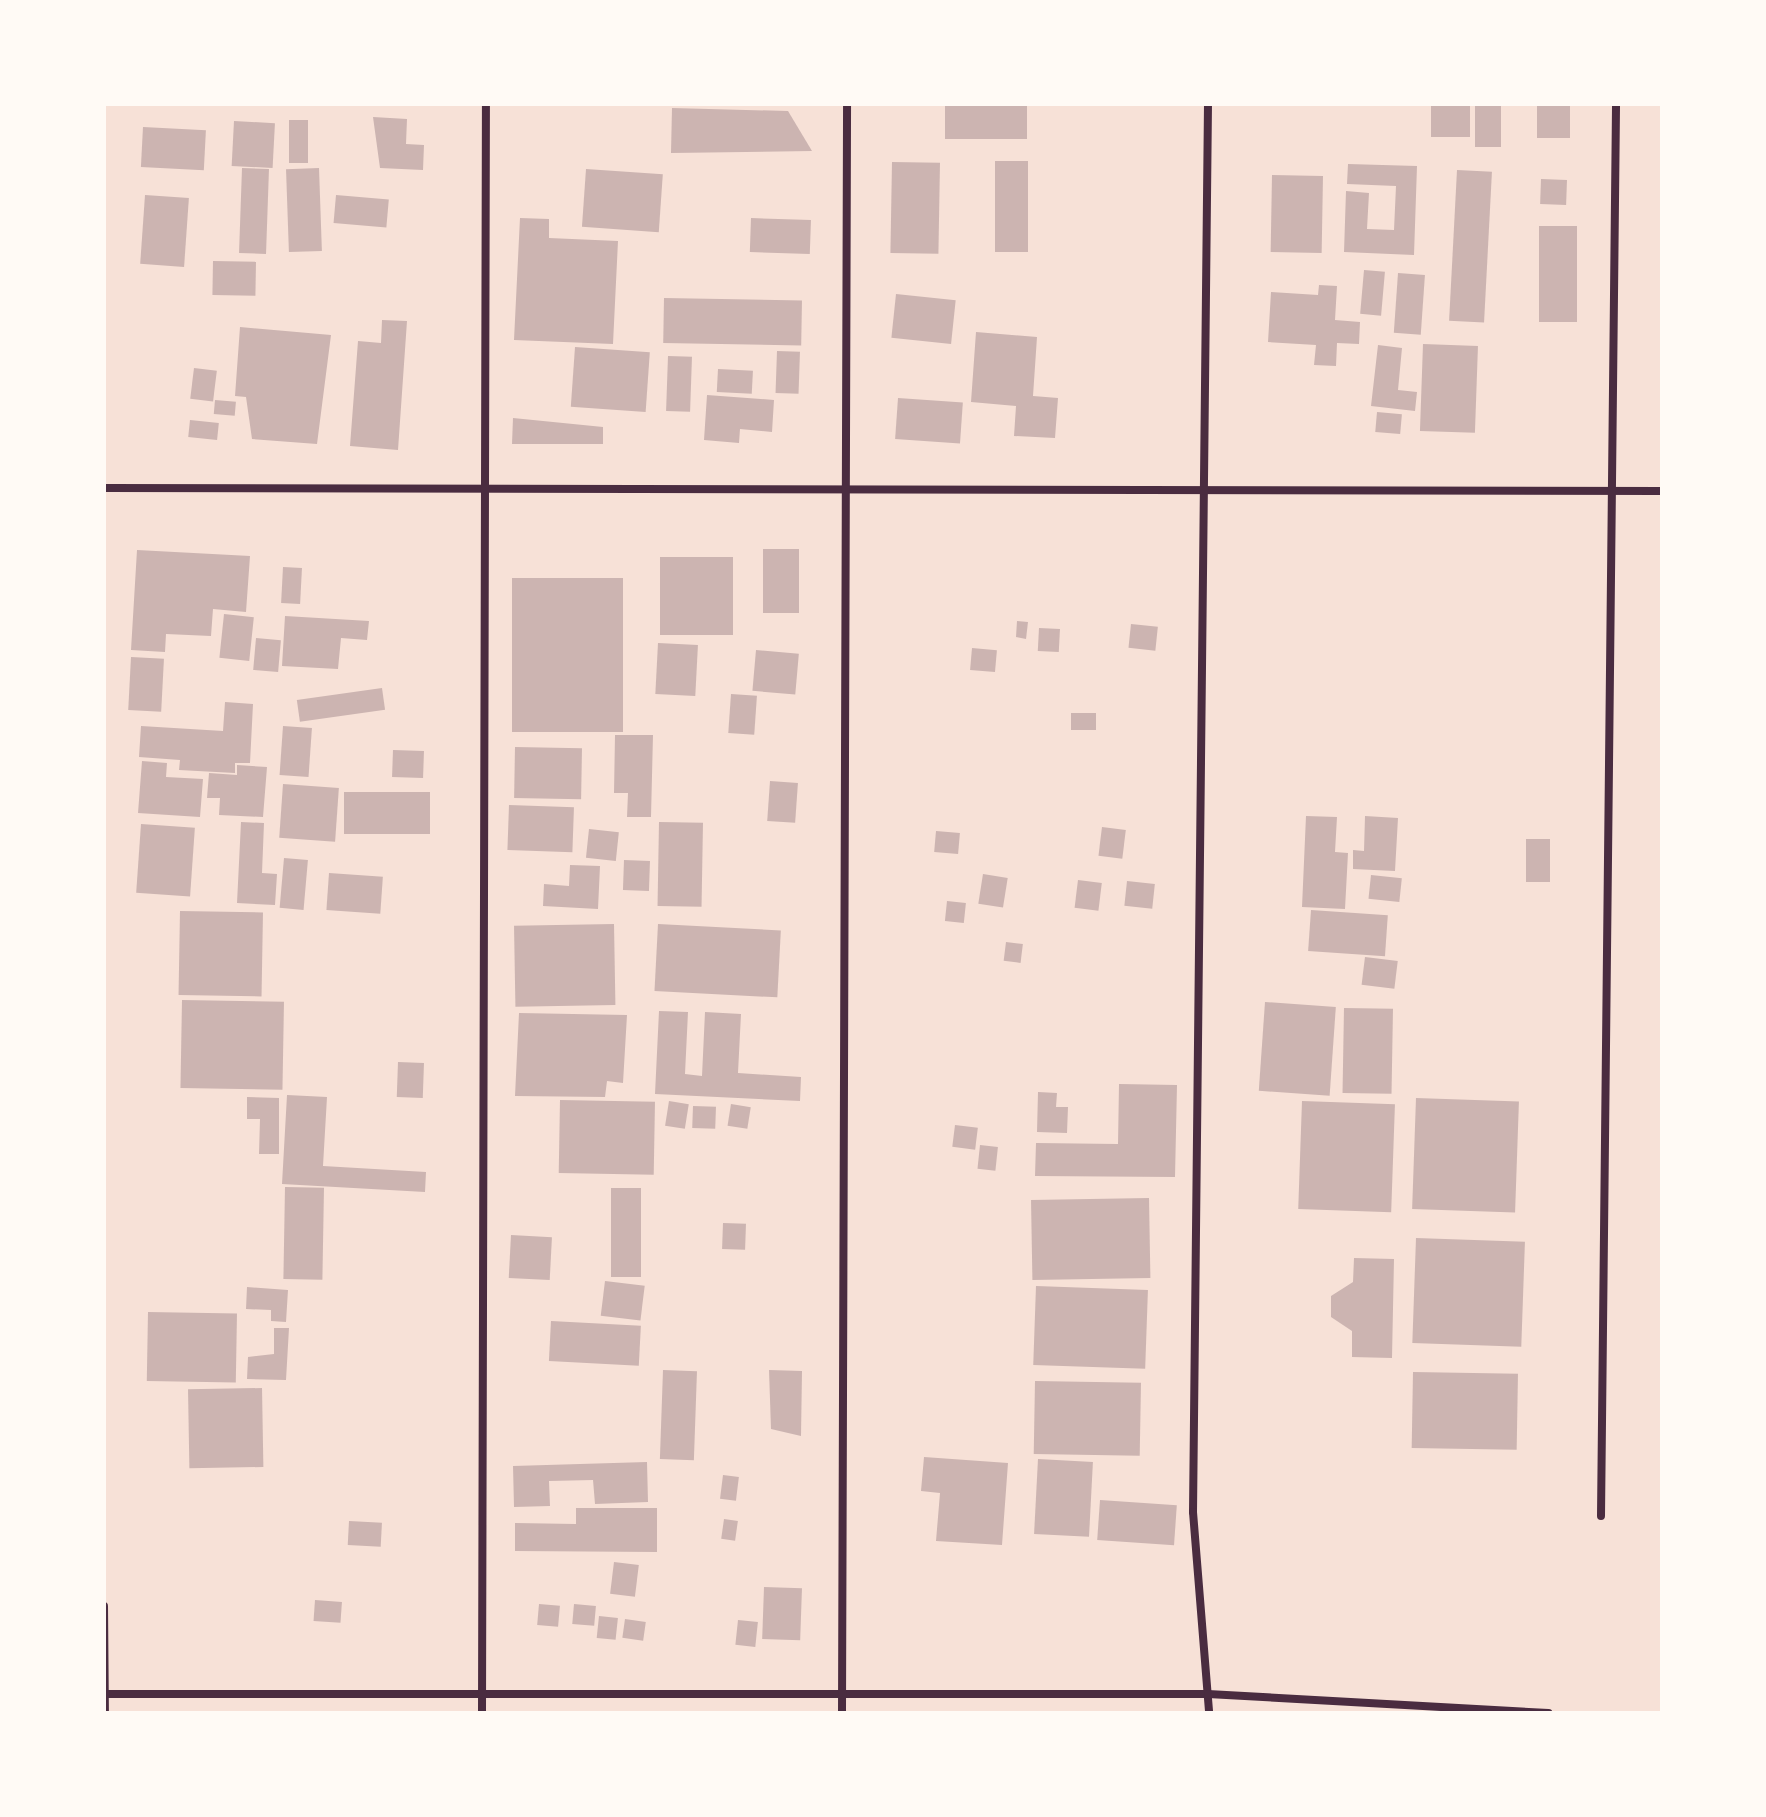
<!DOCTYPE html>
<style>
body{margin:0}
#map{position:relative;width:1766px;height:1817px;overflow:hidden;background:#f7e1d7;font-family:"Work Sans",sans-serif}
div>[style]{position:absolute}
.building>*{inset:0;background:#ccb4b1;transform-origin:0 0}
.minor>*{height:8px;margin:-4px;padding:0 4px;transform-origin:4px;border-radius:4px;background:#4a2c40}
span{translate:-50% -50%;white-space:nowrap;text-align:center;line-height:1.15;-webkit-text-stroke:8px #fffaf5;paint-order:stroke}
.frame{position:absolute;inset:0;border:106px solid #fffaf5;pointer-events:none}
</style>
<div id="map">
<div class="building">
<div style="left:945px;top:104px;width:82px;height:35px"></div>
<div style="left:1431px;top:104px;width:39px;height:33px"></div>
<div style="left:1475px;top:104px;width:26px;height:43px"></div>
<div style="left:1537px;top:104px;width:33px;height:34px"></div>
<div style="clip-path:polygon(672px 108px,788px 111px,812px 151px,671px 153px)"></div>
<div style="clip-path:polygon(373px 117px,407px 119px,406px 144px,424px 145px,423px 170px,380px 168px)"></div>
<div style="left:289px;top:120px;width:19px;height:43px"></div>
<div style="left:234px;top:121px;width:41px;height:45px;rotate:3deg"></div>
<div style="left:143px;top:127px;width:63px;height:40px;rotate:3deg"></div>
<div style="left:995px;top:161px;width:33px;height:91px"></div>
<div style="left:892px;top:162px;width:48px;height:91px;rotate:1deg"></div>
<div style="clip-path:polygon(1348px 164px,1417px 166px,1414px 255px,1344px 252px,1346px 191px,1369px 193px,1367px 229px,1394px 230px,1396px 186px,1347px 184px)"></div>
<div style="left:242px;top:168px;width:27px;height:85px;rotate:2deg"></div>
<div style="left:319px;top:168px;width:83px;height:33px;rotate:88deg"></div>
<div style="left:586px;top:169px;width:77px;height:58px;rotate:4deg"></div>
<div style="left:1457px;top:170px;width:35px;height:151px;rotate:3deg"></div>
<div style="left:1272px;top:175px;width:51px;height:77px;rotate:1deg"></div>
<div style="left:1541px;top:179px;width:26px;height:25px;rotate:2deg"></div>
<div style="left:145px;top:195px;width:44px;height:69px;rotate:4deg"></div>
<div style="left:336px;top:195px;width:53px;height:28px;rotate:5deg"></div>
<div style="clip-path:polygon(520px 218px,549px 219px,549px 238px,618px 241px,613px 344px,514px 340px)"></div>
<div style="left:751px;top:218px;width:60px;height:34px;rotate:2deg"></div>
<div style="left:1539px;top:226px;width:38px;height:96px"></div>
<div style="left:213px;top:261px;width:43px;height:34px;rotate:1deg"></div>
<div style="left:1364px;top:270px;width:21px;height:44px;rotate:5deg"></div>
<div style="left:1398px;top:273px;width:27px;height:60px;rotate:4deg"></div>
<div style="clip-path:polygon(1319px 285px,1337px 286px,1335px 320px,1360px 322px,1359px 344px,1337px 343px,1336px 366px,1314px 365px,1316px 345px,1268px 342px,1271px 292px,1318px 295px)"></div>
<div style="left:896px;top:294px;width:60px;height:44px;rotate:6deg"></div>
<div style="left:664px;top:298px;width:138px;height:45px;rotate:1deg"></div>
<div style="clip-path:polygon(382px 320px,407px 321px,398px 450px,350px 446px,358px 341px,381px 343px)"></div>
<div style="clip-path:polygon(240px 327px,331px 335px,317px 444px,252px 439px,246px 397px,235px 396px)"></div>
<div style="clip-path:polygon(976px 332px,1037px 337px,1033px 396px,1058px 398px,1055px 438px,1014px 436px,1016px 406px,971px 402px)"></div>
<div style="left:1423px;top:344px;width:55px;height:87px;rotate:2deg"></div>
<div style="clip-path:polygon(1378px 345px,1402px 348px,1398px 390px,1417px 392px,1415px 411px,1371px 406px)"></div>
<div style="left:575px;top:347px;width:75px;height:60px;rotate:4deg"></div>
<div style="left:777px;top:351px;width:23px;height:42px;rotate:2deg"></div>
<div style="left:668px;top:356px;width:24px;height:55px;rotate:2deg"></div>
<div style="left:194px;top:368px;width:23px;height:31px;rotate:7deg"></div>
<div style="left:718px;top:369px;width:35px;height:23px;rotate:3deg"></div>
<div style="clip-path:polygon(707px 395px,774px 400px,772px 432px,740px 429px,739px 443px,704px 440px)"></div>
<div style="left:898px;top:398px;width:65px;height:41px;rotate:4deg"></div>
<div style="left:215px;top:400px;width:21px;height:14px;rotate:5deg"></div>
<div style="left:1377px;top:412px;width:25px;height:20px;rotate:5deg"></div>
<div style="clip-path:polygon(513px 418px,603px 427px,603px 444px,512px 444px)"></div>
<div style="left:190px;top:420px;width:29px;height:17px;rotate:6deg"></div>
<div style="left:763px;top:549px;width:36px;height:64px"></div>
<div style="clip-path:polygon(137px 550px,250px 556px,246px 612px,213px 609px,211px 636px,166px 634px,165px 652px,131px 650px)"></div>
<div style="left:660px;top:557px;width:73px;height:78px"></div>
<div style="left:283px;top:567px;width:19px;height:36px;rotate:3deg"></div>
<div style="left:512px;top:578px;width:111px;height:154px"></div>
<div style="left:224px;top:614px;width:30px;height:44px;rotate:6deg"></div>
<div style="clip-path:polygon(285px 616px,369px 621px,367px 640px,341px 638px,338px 669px,282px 666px)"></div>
<div style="clip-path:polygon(1017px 621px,1028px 622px,1026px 639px,1016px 637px)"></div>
<div style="left:1131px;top:624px;width:27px;height:24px;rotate:6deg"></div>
<div style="left:1039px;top:628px;width:21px;height:23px;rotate:3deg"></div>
<div style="left:256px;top:638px;width:25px;height:32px;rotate:5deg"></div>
<div style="left:658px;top:643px;width:40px;height:51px;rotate:3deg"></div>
<div style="left:972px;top:648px;width:25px;height:22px;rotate:5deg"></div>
<div style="left:756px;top:650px;width:43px;height:41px;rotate:5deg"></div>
<div style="left:131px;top:657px;width:33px;height:53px;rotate:3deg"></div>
<div style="left:382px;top:688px;width:22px;height:86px;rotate:82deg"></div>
<div style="left:731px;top:694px;width:26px;height:39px;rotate:4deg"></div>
<div style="clip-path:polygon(225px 702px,253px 704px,250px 763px,235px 763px,235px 773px,179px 770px,180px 760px,139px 757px,141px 726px,223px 731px)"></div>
<div style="left:1071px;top:713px;width:25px;height:17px"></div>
<div style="left:283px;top:726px;width:29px;height:49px;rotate:4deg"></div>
<div style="clip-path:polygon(615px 735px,653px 735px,651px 817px,627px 817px,628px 793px,614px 793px)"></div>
<div style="left:515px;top:747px;width:67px;height:51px;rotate:1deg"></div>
<div style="left:393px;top:750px;width:31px;height:27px;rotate:2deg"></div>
<div style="clip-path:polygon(142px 761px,167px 763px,166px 777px,203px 779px,200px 817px,138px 813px)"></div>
<div style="clip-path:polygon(237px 765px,267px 767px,263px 817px,219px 815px,220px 798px,207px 798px,209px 773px,237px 775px)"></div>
<div style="left:770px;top:781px;width:28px;height:40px;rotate:4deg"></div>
<div style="left:283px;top:784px;width:56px;height:54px;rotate:4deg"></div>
<div style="left:344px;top:792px;width:86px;height:42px"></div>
<div style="left:509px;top:805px;width:65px;height:45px;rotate:2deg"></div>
<div style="clip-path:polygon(1306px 816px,1337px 817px,1335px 852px,1348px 853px,1345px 909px,1302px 907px)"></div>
<div style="clip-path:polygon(1365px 816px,1398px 818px,1395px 871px,1353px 869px,1353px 850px,1364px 851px)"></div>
<div style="clip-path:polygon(241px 822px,264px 823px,262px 873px,277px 874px,275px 905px,237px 903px)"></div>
<div style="left:659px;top:822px;width:44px;height:84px;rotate:1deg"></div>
<div style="left:141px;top:824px;width:54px;height:69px;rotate:4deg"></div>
<div style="left:1102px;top:827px;width:24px;height:29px;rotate:7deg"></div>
<div style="left:589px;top:829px;width:30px;height:29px;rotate:6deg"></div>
<div style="left:936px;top:831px;width:24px;height:21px;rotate:5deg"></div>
<div style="left:1526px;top:839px;width:24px;height:43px"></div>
<div style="left:284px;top:858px;width:24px;height:50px;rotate:5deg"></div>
<div style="left:624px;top:860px;width:26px;height:30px;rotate:2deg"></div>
<div style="clip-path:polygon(570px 865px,600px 866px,598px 909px,543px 906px,544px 884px,569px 886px)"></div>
<div style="left:329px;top:873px;width:54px;height:37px;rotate:4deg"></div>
<div style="left:983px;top:874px;width:25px;height:30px;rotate:9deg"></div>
<div style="left:1371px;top:875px;width:31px;height:24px;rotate:6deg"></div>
<div style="left:1078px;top:880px;width:24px;height:28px;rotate:7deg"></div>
<div style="left:1127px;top:881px;width:28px;height:25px;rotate:6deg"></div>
<div style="left:947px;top:901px;width:19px;height:20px;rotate:6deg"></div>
<div style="left:1311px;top:910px;width:77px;height:41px;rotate:4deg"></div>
<div style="left:180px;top:911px;width:83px;height:84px;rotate:1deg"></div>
<div style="left:614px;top:924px;width:81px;height:100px;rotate:89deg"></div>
<div style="left:658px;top:924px;width:123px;height:67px;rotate:3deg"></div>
<div style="left:1006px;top:942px;width:17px;height:19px;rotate:7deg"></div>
<div style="left:1365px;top:957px;width:33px;height:28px;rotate:7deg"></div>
<div style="left:182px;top:1000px;width:102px;height:88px;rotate:1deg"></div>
<div style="left:1265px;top:1002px;width:71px;height:89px;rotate:4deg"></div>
<div style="left:1344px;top:1008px;width:49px;height:85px;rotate:1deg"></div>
<div style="clip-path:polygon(659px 1011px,688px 1012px,685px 1074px,702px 1076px,705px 1012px,741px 1014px,738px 1073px,801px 1077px,800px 1101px,655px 1094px)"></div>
<div style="clip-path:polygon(519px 1013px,627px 1015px,623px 1083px,607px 1081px,605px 1097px,515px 1096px)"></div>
<div style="left:398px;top:1062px;width:26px;height:35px;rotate:2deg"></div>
<div style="clip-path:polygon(1119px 1084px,1177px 1085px,1175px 1177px,1035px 1176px,1036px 1143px,1118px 1144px)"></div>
<div style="clip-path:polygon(1038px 1092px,1057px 1093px,1056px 1107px,1068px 1107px,1067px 1133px,1037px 1132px)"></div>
<div style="clip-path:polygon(287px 1095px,327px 1097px,323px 1166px,426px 1172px,425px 1192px,282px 1184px)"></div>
<div style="clip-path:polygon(247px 1097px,279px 1098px,279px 1154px,259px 1154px,260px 1119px,247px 1119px)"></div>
<div style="left:1416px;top:1098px;width:103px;height:111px;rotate:2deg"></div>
<div style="left:560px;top:1100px;width:95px;height:73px;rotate:1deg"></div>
<div style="left:669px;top:1101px;width:20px;height:25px;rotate:9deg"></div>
<div style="left:1302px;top:1101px;width:93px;height:108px;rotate:2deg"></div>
<div style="left:731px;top:1104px;width:20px;height:22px;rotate:9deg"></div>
<div style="left:693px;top:1106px;width:23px;height:22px;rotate:2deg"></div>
<div style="left:955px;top:1125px;width:23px;height:22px;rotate:7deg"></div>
<div style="left:980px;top:1145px;width:18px;height:24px;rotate:6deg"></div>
<div style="left:285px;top:1187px;width:39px;height:92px;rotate:1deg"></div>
<div style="left:611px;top:1188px;width:30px;height:89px"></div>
<div style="left:1149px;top:1198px;width:80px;height:118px;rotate:89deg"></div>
<div style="left:723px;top:1223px;width:23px;height:26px;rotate:2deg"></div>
<div style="left:511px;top:1235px;width:41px;height:43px;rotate:3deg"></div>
<div style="left:1416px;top:1238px;width:109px;height:105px;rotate:2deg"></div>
<div style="clip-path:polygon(1354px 1258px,1394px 1259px,1392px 1358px,1352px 1357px,1352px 1331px,1331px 1317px,1331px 1296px,1353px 1282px)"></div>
<div style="left:605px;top:1281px;width:40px;height:35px;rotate:7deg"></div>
<div style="left:1036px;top:1286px;width:112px;height:79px;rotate:2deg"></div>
<div style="clip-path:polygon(247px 1287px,288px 1290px,286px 1322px,271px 1321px,271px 1310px,246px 1309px)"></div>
<div style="left:148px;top:1312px;width:89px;height:69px;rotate:1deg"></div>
<div style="left:551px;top:1321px;width:90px;height:40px;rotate:3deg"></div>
<div style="clip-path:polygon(274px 1328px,289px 1328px,286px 1380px,247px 1379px,248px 1357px,274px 1354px)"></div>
<div style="left:663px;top:1370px;width:34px;height:89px;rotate:2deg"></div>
<div style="clip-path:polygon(769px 1370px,802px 1371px,801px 1436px,771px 1429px)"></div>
<div style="left:1413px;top:1372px;width:105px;height:76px;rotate:1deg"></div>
<div style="left:1035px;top:1381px;width:106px;height:73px;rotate:1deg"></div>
<div style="left:262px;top:1388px;width:79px;height:74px;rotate:89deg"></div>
<div style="clip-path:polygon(924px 1457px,1008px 1463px,1002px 1545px,936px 1541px,940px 1493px,921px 1491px)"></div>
<div style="left:1038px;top:1459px;width:55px;height:75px;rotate:3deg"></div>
<div style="clip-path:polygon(647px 1462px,648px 1502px,595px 1504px,593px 1480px,549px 1481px,550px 1506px,514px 1507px,513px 1466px)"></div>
<div style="left:723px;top:1475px;width:16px;height:24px;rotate:7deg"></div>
<div style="left:1100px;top:1500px;width:77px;height:40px;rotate:4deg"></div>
<div style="clip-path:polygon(576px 1508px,657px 1508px,657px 1552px,515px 1551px,515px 1523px,576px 1524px)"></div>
<div style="left:724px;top:1519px;width:14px;height:20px;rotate:8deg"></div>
<div style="left:349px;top:1521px;width:33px;height:24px;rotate:3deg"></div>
<div style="left:614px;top:1562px;width:25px;height:32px;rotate:7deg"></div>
<div style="left:764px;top:1587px;width:38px;height:52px;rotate:2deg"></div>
<div style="left:315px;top:1600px;width:27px;height:21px;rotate:4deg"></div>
<div style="left:539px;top:1604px;width:21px;height:21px;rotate:5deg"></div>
<div style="left:574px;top:1604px;width:22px;height:20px;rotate:5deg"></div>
<div style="left:599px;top:1616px;width:19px;height:22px;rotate:6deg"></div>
<div style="left:625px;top:1619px;width:21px;height:19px;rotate:8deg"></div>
<div style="left:738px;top:1620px;width:20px;height:25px;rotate:6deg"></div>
</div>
<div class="minor">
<div style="left:1208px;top:104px;width:1408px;rotate:90.61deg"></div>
<div style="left:1193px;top:1512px;width:202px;rotate:85.4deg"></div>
<div style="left:104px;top:488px;width:1558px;rotate:0.11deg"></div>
<div style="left:1601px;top:1516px;width:1412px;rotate:-89.39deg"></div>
<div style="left:104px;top:1606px;width:107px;rotate:89.5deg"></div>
<div style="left:104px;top:1694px;width:1104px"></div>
<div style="left:1208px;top:1694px;width:341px;rotate:3.2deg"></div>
<div style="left:482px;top:1713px;width:1609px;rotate:-89.86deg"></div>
<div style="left:842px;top:1713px;width:1609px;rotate:-89.82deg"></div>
</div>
<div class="frame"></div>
</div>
